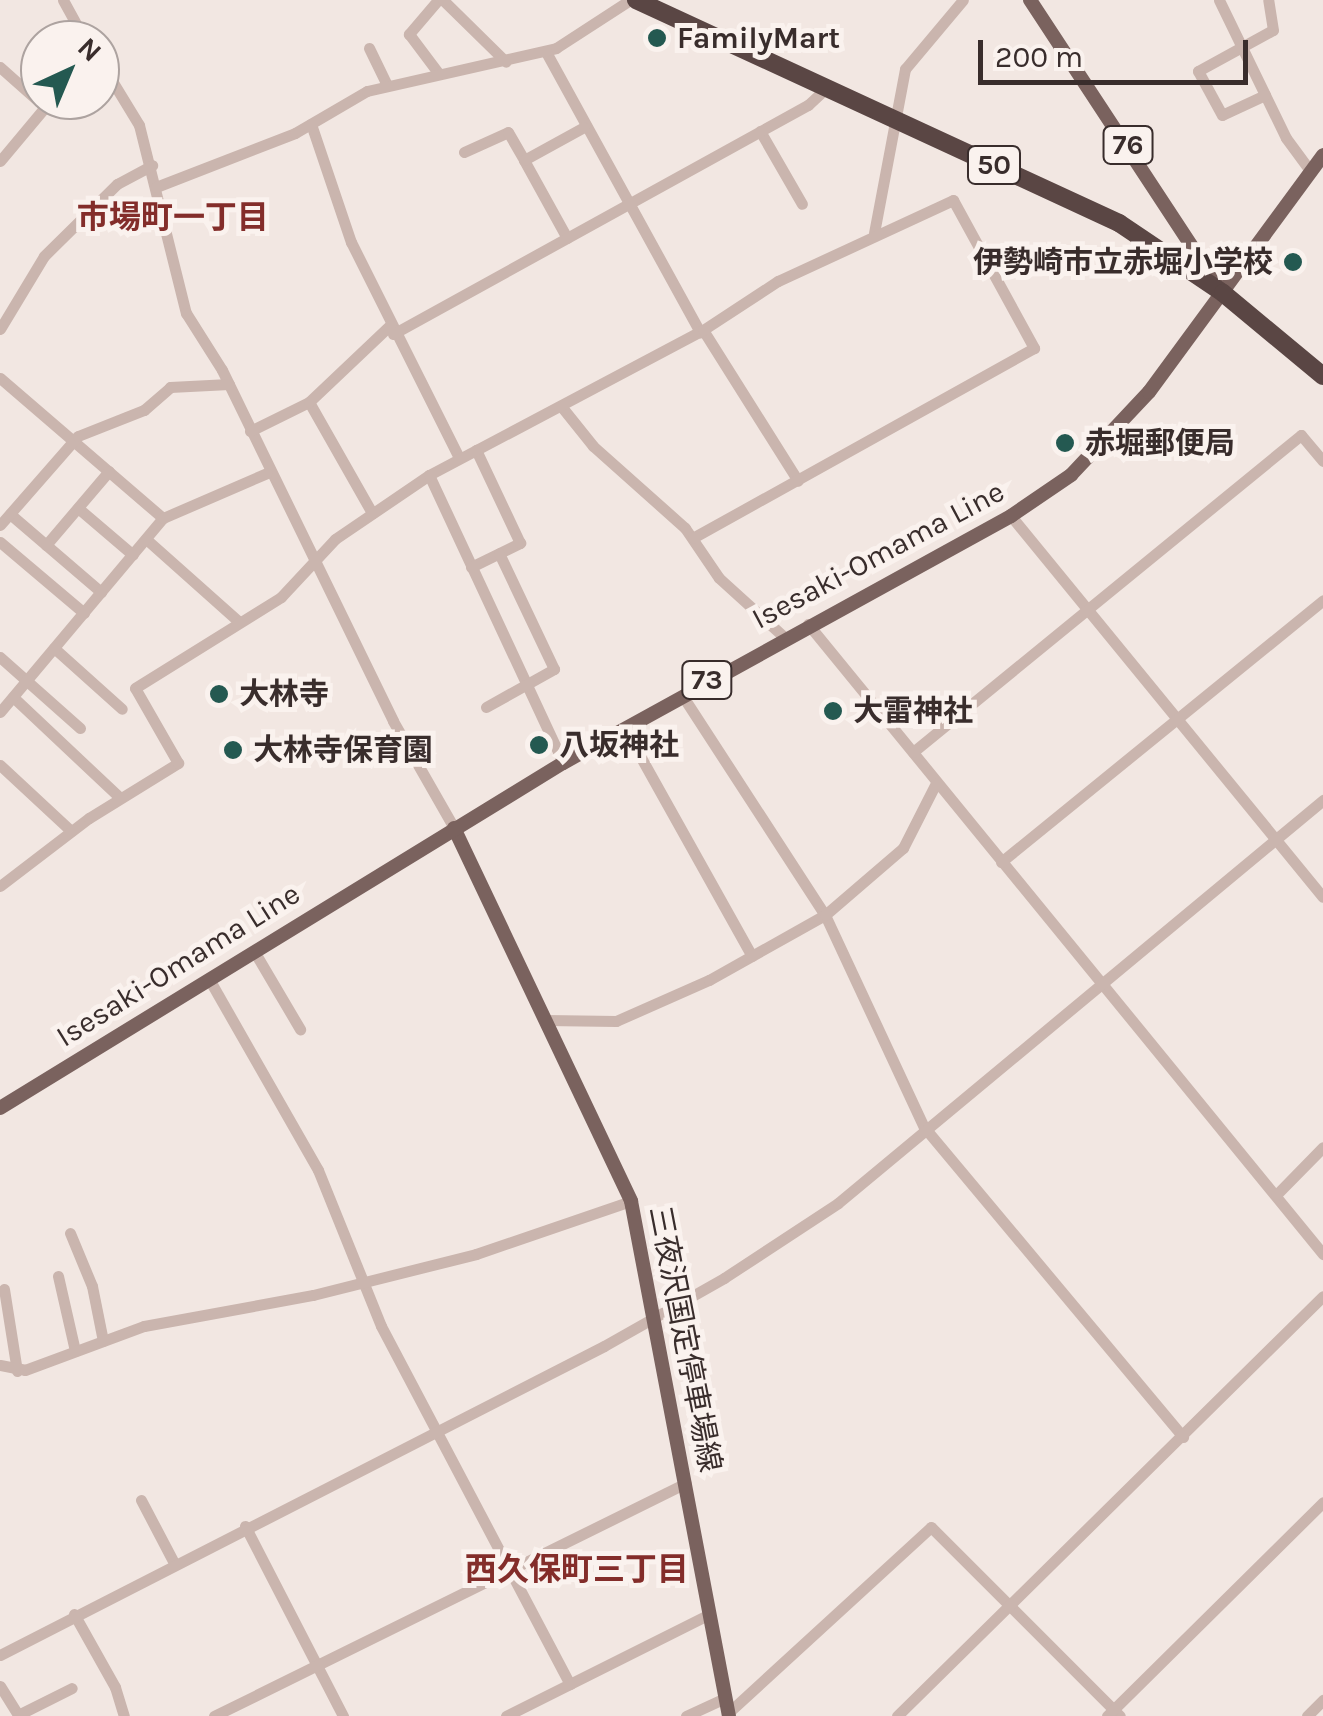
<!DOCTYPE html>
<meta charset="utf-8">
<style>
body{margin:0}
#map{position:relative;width:1323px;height:1716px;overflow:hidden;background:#f2e7e2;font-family:Karla,"Noto Sans JP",sans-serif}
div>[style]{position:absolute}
.minor>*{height:11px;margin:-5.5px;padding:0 5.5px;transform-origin:5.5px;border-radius:5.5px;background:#cab5ae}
.major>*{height:14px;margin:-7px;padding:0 7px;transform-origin:7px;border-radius:7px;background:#7a625e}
.highway>*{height:18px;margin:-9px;padding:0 9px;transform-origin:9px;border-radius:9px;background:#5a4644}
.dots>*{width:28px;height:28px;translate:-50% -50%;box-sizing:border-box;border:5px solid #faf2ee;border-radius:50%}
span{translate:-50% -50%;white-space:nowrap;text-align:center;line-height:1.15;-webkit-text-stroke:10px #faf2ee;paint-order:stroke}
.shield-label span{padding:2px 8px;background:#faf2ee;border:2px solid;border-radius:8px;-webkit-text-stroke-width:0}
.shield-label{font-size:28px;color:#392d2c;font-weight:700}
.poi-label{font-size:30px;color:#392d2c;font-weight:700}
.left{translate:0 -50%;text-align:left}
.right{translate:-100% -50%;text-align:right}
.street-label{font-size:30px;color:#392d2c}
.neighbourhood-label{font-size:32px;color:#832d2a;font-weight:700}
.north{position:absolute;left:20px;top:20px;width:100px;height:100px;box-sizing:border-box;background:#faf2ee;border:2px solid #ada3a0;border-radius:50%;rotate:44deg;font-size:28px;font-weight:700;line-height:40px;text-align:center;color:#392d2c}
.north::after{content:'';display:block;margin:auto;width:35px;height:45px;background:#245951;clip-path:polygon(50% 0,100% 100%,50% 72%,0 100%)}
.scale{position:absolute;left:978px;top:40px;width:270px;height:45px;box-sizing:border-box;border:5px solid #392d2c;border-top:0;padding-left:12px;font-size:30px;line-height:35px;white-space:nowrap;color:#392d2c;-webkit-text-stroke:8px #faf2ee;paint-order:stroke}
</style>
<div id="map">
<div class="minor">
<div style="left:63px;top:0;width:46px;rotate:61.2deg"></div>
<div style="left:438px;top:0;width:45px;rotate:130.5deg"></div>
<div style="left:409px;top:34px;width:50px;rotate:53.1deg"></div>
<div style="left:443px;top:0;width:88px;rotate:44.5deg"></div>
<div style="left:1219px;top:0;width:153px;rotate:64.1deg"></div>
<div style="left:1286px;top:138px;width:42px;rotate:53.7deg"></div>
<div style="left:369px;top:48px;width:41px;rotate:64.1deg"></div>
<div style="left:546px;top:52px;width:320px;rotate:61.2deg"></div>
<div style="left:100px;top:61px;width:75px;rotate:58.6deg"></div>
<div style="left:139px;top:125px;width:194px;rotate:76deg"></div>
<div style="left:186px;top:313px;width:67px;rotate:57.7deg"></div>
<div style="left:222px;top:370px;width:390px;rotate:64deg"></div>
<div style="left:393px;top:721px;width:123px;rotate:60.3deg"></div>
<div style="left:0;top:67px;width:62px;rotate:41.7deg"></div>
<div style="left:1265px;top:95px;width:47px;rotate:155.1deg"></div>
<div style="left:1222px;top:115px;width:50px;rotate:-118.6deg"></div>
<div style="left:1198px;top:71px;width:85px;rotate:-28.7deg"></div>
<div style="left:1273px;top:30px;width:30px;rotate:-99deg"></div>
<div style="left:311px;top:124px;width:125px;rotate:71.3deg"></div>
<div style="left:351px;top:242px;width:241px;rotate:63.4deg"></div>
<div style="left:760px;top:131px;width:84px;rotate:60.1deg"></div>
<div style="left:464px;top:152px;width:48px;rotate:-24.4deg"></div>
<div style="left:508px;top:132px;width:32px;rotate:60deg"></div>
<div style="left:0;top:161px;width:80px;rotate:-50.1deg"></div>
<div style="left:156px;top:187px;width:149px;rotate:-21.2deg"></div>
<div style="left:295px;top:133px;width:83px;rotate:-30.3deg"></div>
<div style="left:367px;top:91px;width:194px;rotate:-12.8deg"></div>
<div style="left:556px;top:48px;width:88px;rotate:-33deg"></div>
<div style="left:874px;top:233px;width:167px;rotate:-79.3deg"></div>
<div style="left:905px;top:69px;width:90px;rotate:-50deg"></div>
<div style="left:567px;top:238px;width:89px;rotate:-118.9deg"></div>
<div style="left:524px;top:160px;width:68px;rotate:-28.8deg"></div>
<div style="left:0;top:329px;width:85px;rotate:-58.9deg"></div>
<div style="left:44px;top:256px;width:103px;rotate:-44.6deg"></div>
<div style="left:117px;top:184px;width:40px;rotate:-28deg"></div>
<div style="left:703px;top:330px;width:178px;rotate:57.8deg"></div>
<div style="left:393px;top:334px;width:474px;rotate:-28.9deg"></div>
<div style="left:808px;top:105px;width:26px;rotate:-43deg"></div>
<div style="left:0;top:378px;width:215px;rotate:40.7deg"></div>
<div style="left:309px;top:402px;width:128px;rotate:60.4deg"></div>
<div style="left:561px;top:406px;width:51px;rotate:51.3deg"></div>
<div style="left:593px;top:446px;width:123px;rotate:41.7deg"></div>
<div style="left:685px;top:528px;width:60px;rotate:55.8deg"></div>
<div style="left:719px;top:578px;width:88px;rotate:42.2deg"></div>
<div style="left:250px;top:431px;width:66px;rotate:-26.2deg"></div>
<div style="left:309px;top:402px;width:112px;rotate:-43.5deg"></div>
<div style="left:429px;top:475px;width:318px;rotate:65deg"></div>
<div style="left:78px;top:508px;width:72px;rotate:40.5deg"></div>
<div style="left:10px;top:514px;width:120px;rotate:40.6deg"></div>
<div style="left:1011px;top:516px;width:492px;rotate:50.7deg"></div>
<div style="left:0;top:525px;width:118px;rotate:-48.8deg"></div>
<div style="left:78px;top:436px;width:71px;rotate:-21.5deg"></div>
<div style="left:144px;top:410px;width:35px;rotate:-41deg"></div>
<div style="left:170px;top:387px;width:59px;rotate:-2.9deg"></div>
<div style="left:146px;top:539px;width:125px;rotate:41.7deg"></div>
<div style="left:0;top:542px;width:110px;rotate:40.2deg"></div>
<div style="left:46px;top:545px;width:97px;rotate:-49.6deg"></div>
<div style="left:471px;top:567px;width:55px;rotate:-26.1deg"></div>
<div style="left:520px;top:543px;width:103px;rotate:-115.3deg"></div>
<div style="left:808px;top:624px;width:814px;rotate:50.74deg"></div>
<div style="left:54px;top:648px;width:91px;rotate:41.9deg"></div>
<div style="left:0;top:657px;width:107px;rotate:41.6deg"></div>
<div style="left:682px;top:695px;width:262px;rotate:57deg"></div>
<div style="left:825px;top:915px;width:234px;rotate:65deg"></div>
<div style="left:924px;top:1127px;width:404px;rotate:50.1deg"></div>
<div style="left:13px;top:697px;width:147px;rotate:43.3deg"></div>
<div style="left:486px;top:707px;width:78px;rotate:-29.2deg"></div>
<div style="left:554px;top:669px;width:128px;rotate:-115.4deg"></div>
<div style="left:0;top:712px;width:253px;rotate:-50deg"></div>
<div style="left:163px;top:518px;width:113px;rotate:-23.4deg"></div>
<div style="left:625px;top:729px;width:260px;rotate:60.8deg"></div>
<div style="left:913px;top:752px;width:501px;rotate:-39.25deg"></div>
<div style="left:1301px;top:435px;width:34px;rotate:50deg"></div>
<div style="left:0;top:765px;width:97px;rotate:42.9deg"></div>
<div style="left:1001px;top:862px;width:415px;rotate:-39.1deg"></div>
<div style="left:0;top:886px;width:112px;rotate:-37.4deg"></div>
<div style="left:89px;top:818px;width:105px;rotate:-31.7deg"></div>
<div style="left:178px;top:763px;width:86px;rotate:-119.8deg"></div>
<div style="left:135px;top:688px;width:172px;rotate:-31.9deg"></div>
<div style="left:281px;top:597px;width:79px;rotate:-47deg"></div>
<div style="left:335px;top:539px;width:114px;rotate:-34.2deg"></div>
<div style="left:429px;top:475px;width:310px;rotate:-27.9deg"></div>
<div style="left:703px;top:330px;width:90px;rotate:-33.2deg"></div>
<div style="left:778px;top:281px;width:193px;rotate:-24.8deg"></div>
<div style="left:953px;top:200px;width:169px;rotate:61.3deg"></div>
<div style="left:1034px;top:348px;width:390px;rotate:150.9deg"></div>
<div style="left:254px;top:951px;width:91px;rotate:59.5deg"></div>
<div style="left:209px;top:979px;width:220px;rotate:60.3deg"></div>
<div style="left:318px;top:1170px;width:168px;rotate:68deg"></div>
<div style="left:381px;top:1326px;width:405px;rotate:62.2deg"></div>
<div style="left:546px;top:1020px;width:70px;rotate:0.8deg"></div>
<div style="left:616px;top:1021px;width:102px;rotate:-23.8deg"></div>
<div style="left:709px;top:980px;width:133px;rotate:-29.3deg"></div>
<div style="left:825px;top:915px;width:103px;rotate:-40.7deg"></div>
<div style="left:903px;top:848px;width:73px;rotate:-63.1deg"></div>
<div style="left:1276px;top:1195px;width:67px;rotate:-45.6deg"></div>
<div style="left:70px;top:1233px;width:57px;rotate:67.5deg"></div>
<div style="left:92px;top:1286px;width:56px;rotate:78.7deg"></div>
<div style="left:58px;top:1276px;width:77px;rotate:77.2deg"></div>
<div style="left:4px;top:1289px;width:83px;rotate:81deg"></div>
<div style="left:0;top:1365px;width:25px;rotate:11deg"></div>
<div style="left:25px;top:1370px;width:127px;rotate:-20.3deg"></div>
<div style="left:144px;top:1326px;width:172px;rotate:-10.4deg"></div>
<div style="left:313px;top:1295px;width:168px;rotate:-14.1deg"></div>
<div style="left:476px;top:1254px;width:164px;rotate:-18.9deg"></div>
<div style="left:141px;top:1500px;width:69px;rotate:62.3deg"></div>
<div style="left:245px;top:1526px;width:214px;rotate:62.7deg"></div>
<div style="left:74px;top:1614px;width:84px;rotate:60.7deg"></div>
<div style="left:115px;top:1687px;width:30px;rotate:73deg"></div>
<div style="left:0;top:1655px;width:678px;rotate:-27.09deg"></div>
<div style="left:604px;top:1346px;width:138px;rotate:-29.5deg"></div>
<div style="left:724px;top:1278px;width:136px;rotate:-33.3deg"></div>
<div style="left:838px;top:1203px;width:631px;rotate:-39.72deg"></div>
<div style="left:0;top:1686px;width:36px;rotate:58deg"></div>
<div style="left:728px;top:1713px;width:275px;rotate:-42.5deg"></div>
<div style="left:931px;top:1527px;width:267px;rotate:45deg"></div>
<div style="left:18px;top:1715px;width:60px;rotate:-26.6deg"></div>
<div style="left:214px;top:1716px;width:526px;rotate:-26.27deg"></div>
<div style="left:506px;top:1716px;width:228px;rotate:-26.6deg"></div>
<div style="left:686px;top:1716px;width:43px;rotate:-24.8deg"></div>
<div style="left:897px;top:1716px;width:598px;rotate:-44.59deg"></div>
<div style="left:1107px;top:1716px;width:304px;rotate:-44.7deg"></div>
<div style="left:1307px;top:1716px;width:23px;rotate:-45deg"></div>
</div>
<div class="major">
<div style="left:1030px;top:0;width:344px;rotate:56.7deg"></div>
<div style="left:454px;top:828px;width:413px;rotate:64.6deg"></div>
<div style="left:631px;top:1201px;width:524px;rotate:79.23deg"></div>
<div style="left:0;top:1108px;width:660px;rotate:-31.5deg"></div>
<div style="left:563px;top:763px;width:512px;rotate:-28.87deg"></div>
<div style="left:1011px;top:516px;width:73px;rotate:-34.3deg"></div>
<div style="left:1071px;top:475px;width:114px;rotate:-46.8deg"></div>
<div style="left:1149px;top:392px;width:294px;rotate:-53.7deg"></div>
</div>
<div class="highway">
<div style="left:636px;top:0;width:532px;rotate:24.78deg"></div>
<div style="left:1119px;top:223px;width:125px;rotate:33.9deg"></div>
<div style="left:1223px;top:293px;width:130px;rotate:39.7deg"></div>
</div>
<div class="dots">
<div style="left:657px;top:38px;background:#245951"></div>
<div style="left:1293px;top:262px;background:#245951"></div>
<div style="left:1065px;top:443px;background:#245951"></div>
<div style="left:219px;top:694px;background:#245951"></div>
<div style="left:833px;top:711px;background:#245951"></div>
<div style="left:539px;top:745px;background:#245951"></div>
<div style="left:233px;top:750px;background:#245951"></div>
</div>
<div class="shield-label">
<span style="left:1128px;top:145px">76</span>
<span style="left:994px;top:165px">50</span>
<span style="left:707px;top:680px">73</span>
</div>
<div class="poi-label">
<span class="left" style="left:677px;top:38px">FamilyMart</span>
<span class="right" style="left:1273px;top:262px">伊勢崎市立赤堀小学校</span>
<span class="left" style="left:1085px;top:443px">赤堀郵便局</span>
<span class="left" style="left:239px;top:694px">大林寺</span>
<span class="left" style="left:853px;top:711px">大雷神社</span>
<span class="left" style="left:559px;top:745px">八坂神社</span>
<span class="left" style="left:253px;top:750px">大林寺保育園</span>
</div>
<div class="street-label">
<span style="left:878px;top:555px;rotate:-28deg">Isesaki-Omama Line</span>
<span style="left:178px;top:965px;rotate:-32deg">Isesaki-Omama Line</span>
<span style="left:685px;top:1339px;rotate:79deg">三夜沢国定停車場線</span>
</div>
<div class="neighbourhood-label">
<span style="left:173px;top:218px">市場町一丁目</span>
<span style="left:577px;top:1570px">西久保町三丁目</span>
</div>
<div class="north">N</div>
<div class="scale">200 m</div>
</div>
